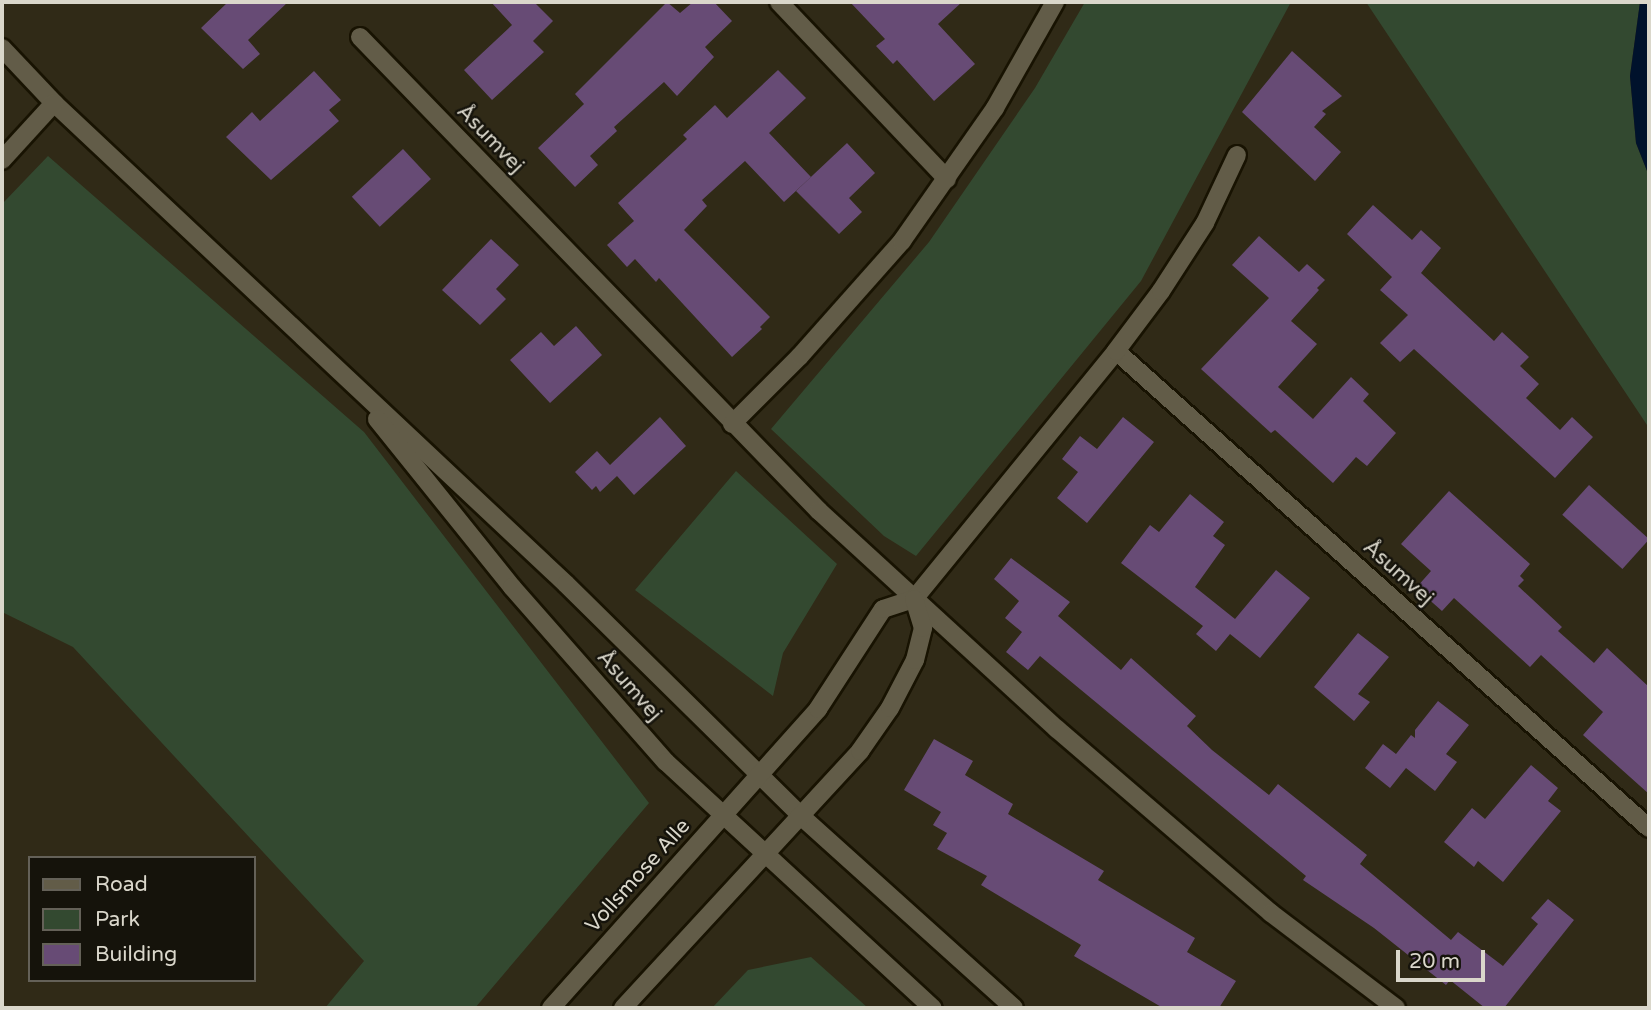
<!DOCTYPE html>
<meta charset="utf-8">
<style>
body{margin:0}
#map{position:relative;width:1651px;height:1010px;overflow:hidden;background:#302a17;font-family:"Varela Round",sans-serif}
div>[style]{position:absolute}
.green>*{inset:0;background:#334930}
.water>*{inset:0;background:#00122c}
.building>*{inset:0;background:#674b75;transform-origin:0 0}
.roads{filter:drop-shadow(2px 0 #181302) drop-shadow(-2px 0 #181302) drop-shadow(0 2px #181302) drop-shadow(0 -2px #181302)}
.minor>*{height:18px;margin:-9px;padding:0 9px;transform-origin:9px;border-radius:9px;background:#625c48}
span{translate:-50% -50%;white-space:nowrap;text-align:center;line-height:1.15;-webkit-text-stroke:5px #15130b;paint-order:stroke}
.street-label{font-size:21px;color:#dad7cb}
.frame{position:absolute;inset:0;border:4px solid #dad7cb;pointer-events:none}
.legend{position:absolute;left:28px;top:856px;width:228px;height:126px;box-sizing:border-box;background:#15130b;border:2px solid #646158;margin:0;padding:9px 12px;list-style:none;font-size:21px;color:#dad7cb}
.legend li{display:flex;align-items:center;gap:14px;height:35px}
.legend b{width:35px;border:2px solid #646158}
.scale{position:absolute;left:1396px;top:950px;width:89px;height:32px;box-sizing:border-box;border:4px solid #dad7cb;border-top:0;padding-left:9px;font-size:21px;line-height:24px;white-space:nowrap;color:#dad7cb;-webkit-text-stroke:5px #15130b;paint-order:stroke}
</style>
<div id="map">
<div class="green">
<div style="clip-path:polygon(1085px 2px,1291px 2px,1141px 281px,916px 556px,884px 536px,771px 429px,929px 242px,1035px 88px)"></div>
<div style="clip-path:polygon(1366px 2px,1640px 2px,1630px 76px,1636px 143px,1649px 176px,1649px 428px)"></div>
<div style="clip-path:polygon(48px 156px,364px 432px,649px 803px,475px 1008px,325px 1008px,364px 961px,73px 647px,2px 612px,2px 204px)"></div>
<div style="clip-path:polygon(736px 471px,837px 564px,783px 653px,773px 696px,635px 590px)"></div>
<div style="clip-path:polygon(811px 957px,868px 1008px,712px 1008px,748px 970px)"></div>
</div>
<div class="water">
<div style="clip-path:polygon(1640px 2px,1649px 2px,1649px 176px,1636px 143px,1630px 76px)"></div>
</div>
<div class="building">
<div style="clip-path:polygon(228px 2px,288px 2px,248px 40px,260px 54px,243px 69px,201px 28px)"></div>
<div style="clip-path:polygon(491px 2px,534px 2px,553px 21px,533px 41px,544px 52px,492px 100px,464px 70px,512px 25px)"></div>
<div style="clip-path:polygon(667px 2px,680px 13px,693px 2px,714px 2px,732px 21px,705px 47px,714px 57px,677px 96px,664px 82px,614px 127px,617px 131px,590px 156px,598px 165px,575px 187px,538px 148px,584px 104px,575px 94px)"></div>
<div style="clip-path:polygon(850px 2px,962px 2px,938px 24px,975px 64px,934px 101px,897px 60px,893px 64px,876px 46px,885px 39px)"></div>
<div style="clip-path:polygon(1292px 51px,1342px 96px,1322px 111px,1326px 114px,1314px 127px,1341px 152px,1315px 181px,1242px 112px)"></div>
<div style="clip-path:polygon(778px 70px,806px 98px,769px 133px,811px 177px,784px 202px,745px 161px,702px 200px,707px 206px,684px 230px,770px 317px,760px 327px,762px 329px,732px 357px,659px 278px,656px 282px,635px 259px,627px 267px,607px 245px,634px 221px,618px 203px,687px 139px,683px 135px,715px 105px,727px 118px)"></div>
<div style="clip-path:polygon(314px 71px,341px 100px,329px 110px,339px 121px,271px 180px,226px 137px,252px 112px,260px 121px)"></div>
<div style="clip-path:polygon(847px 143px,875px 173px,849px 198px,862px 212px,839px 234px,796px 191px)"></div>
<div style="left:403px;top:149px;width:41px;height:70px;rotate:47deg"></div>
<div style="clip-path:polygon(1373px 205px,1412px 240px,1421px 230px,1441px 248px,1421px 273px,1494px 341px,1502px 332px,1529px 357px,1520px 366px,1539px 384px,1526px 398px,1560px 430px,1572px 417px,1593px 437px,1555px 478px,1414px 349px,1400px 362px,1380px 343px,1408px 315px,1380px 290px,1392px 277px,1347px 234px)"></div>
<div style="clip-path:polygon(1259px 236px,1299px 272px,1307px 264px,1325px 280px,1317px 288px,1319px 290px,1291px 321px,1317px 344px,1278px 387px,1313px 419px,1351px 377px,1369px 394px,1363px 401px,1396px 433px,1367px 466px,1356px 457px,1333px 483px,1275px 430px,1271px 433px,1201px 369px,1269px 298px,1232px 265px)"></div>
<div style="clip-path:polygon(491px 239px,519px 265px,496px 289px,506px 299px,480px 325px,442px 290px)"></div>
<div style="clip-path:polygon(576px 326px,602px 355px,550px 403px,510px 360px,541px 332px,554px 346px)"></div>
<div style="clip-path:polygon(660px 417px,686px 446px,634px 495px,617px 476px,600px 492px,596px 486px,592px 490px,575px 472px,597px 451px,610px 465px)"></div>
<div style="clip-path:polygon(1123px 417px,1154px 442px,1087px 523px,1057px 498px,1078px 472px,1062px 459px,1080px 436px,1097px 449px)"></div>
<div style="left:1589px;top:485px;width:81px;height:40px;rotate:42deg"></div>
<div style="clip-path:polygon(1449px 491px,1530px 564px,1520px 576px,1524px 580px,1518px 586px,1562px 627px,1558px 631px,1594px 663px,1607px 648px,1649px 687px,1649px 794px,1583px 735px,1603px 712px,1541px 655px,1530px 667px,1454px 598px,1442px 611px,1416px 588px,1431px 571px,1401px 544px)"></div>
<div style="clip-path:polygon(1190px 494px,1224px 522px,1213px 536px,1225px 545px,1195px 587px,1235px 619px,1276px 570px,1310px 598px,1260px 658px,1230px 634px,1216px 651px,1196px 634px,1203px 626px,1121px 563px,1150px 525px,1159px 532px)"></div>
<div style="clip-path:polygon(1011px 558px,1070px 602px,1058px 616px,1121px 670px,1131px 658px,1196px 716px,1187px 726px,1212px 750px,1269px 795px,1278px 784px,1367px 855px,1360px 864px,1451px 940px,1458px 932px,1503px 966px,1538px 924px,1531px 918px,1548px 899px,1574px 920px,1504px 1008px,1485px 1008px,1450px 980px,1446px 985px,1374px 928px,1303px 880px,1306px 876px,1040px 656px,1028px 670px,1006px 652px,1022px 632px,1005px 618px,1019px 601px,994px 579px)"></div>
<div style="clip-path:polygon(1358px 633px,1389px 657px,1358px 694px,1370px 702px,1354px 721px,1314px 687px)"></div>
<div style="clip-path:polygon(1438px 701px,1469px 725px,1446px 754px,1457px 762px,1435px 791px,1406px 768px,1390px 788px,1365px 768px,1383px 744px,1396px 754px,1411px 735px,1415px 738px,1415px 730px)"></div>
<div style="clip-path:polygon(934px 739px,973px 761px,965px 775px,1013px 804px,1008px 814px,1104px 871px,1098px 880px,1195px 938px,1187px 952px,1236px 981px,1219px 1008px,1163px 1008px,1074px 956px,1081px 945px,981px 885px,987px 876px,937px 849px,947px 833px,933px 825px,941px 812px,904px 790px)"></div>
<div style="clip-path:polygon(1531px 765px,1558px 788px,1548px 801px,1561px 811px,1503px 882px,1478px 861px,1474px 867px,1444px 842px,1472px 808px,1485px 819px)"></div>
</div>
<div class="roads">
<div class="minor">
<div style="left:779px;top:2px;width:244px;rotate:46.5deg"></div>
<div style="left:360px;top:37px;width:660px;rotate:45.92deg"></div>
<div style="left:819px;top:511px;width:323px;rotate:42.5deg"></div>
<div style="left:1057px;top:729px;width:282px;rotate:40.7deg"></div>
<div style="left:1271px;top:913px;width:157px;rotate:37.2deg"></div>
<div style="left:2px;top:48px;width:76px;rotate:46.6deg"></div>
<div style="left:54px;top:103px;width:702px;rotate:43.21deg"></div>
<div style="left:566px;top:584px;width:332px;rotate:44.6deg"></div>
<div style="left:802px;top:817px;width:285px;rotate:42deg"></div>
<div style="left:2px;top:160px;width:77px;rotate:-47.6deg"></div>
<div style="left:1116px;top:351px;width:715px;rotate:41.83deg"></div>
<div style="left:377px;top:419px;width:216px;rotate:51.2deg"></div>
<div style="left:512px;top:587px;width:233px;rotate:48.7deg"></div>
<div style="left:666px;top:762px;width:363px;rotate:42.7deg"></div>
<div style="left:732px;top:424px;width:96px;rotate:-45deg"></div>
<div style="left:800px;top:356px;width:154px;rotate:-48.4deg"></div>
<div style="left:902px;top:241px;width:162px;rotate:-55deg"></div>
<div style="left:995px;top:108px;width:122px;rotate:-60.5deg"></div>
<div style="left:551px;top:1008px;width:401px;rotate:-48.2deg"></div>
<div style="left:818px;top:709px;width:119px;rotate:-57deg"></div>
<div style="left:883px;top:609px;width:33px;rotate:-18deg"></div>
<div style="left:914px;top:599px;width:320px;rotate:-50.8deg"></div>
<div style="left:1116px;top:351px;width:75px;rotate:-53.1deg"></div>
<div style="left:1161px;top:291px;width:81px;rotate:-57.1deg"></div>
<div style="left:1205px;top:223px;width:75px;rotate:-64.8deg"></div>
<div style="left:623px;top:1008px;width:350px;rotate:-47.3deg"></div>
<div style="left:860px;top:751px;width:52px;rotate:-55.1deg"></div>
<div style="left:890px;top:708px;width:54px;rotate:-62.5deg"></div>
<div style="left:915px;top:660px;width:33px;rotate:-76deg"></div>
<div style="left:923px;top:628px;width:30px;rotate:-107deg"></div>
</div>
</div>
<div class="street-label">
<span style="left:490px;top:139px;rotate:46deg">Åsumvej</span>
<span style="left:1398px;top:573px;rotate:42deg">Åsumvej</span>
<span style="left:629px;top:686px;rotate:49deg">Åsumvej</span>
<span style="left:638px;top:876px;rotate:-48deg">Vollsmose Alle</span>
</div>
<div class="frame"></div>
<ul class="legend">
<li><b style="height:9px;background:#625c48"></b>Road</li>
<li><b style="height:19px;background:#334930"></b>Park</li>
<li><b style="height:19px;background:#674b75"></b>Building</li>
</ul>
<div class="scale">20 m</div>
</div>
